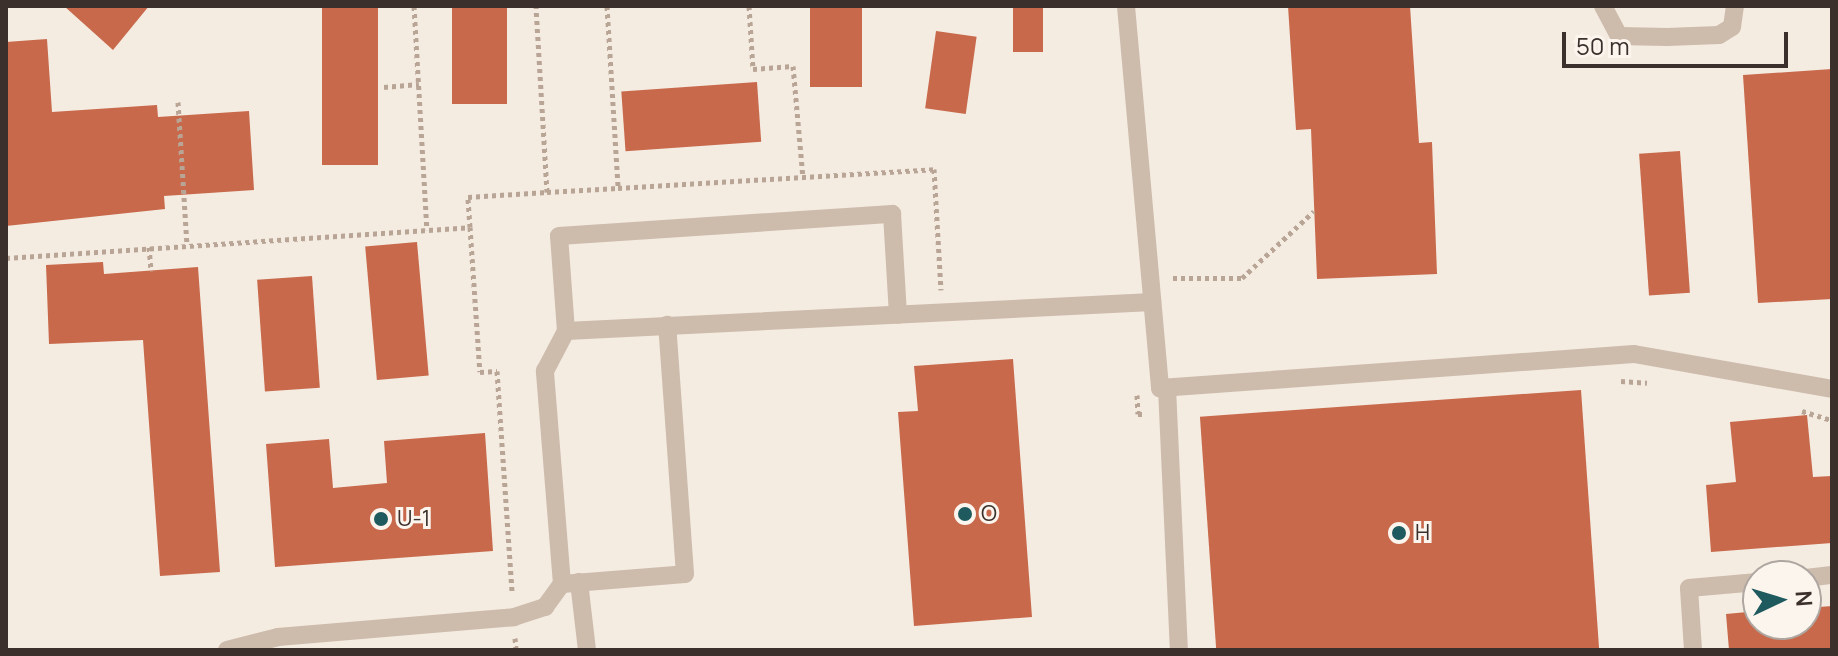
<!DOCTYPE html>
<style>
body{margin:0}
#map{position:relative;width:1838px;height:656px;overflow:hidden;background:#f4ebe1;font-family:Manrope,sans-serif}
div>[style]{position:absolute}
.building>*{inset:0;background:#c8694b;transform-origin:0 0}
.path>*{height:5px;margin-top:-2.5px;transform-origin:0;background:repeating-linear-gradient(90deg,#b9a596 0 4px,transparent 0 8px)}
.service>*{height:18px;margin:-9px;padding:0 9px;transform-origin:9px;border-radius:9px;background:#cdbbac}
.dots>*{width:22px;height:22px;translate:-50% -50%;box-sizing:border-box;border:4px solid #fbf5ee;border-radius:50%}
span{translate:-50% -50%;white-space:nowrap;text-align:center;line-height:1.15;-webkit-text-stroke:6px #fbf5ee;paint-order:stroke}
.poi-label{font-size:22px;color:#3b302b}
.left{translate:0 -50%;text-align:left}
.frame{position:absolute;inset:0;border:8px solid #3b302b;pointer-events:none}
.north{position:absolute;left:1742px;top:560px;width:80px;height:80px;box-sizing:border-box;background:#fbf5ee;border:2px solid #aea6a0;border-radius:50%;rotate:86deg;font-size:22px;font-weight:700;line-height:32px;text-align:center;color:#3b302b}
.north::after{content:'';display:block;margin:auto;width:28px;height:36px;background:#1f5a5e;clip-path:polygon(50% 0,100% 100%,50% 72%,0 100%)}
.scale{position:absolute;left:1562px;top:32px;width:226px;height:36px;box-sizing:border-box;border:4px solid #3b302b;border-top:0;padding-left:10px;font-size:24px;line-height:28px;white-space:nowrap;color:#3b302b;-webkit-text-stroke:6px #fbf5ee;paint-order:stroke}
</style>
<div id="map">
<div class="building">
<div style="clip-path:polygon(64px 6px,149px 6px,113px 50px)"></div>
<div style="left:322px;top:6px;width:56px;height:159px"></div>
<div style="left:452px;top:6px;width:55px;height:98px"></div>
<div style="left:810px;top:6px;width:52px;height:81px"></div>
<div style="left:1013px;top:6px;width:30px;height:46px"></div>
<div style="clip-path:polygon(1288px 6px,1410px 6px,1419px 143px,1432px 142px,1437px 274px,1317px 279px,1311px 129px,1296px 130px)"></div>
<div style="left:936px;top:31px;width:41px;height:78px;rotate:8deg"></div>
<div style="clip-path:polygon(47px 39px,52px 112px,157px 105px,158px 117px,249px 111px,254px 190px,164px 196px,165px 209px,6px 226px,6px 42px)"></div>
<div style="clip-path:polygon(1832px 69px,1832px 299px,1758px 303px,1743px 75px)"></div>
<div style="left:757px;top:82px;width:60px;height:136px;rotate:86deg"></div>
<div style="left:1680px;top:151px;width:142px;height:41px;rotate:86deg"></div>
<div style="left:417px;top:242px;width:134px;height:52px;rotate:85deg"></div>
<div style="clip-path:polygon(103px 262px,104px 274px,198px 267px,220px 572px,160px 576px,143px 340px,49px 344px,46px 265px)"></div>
<div style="left:312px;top:276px;width:112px;height:55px;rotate:86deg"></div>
<div style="clip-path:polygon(1013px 359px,1032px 617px,914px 626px,898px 412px,918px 411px,914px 366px)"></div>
<div style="left:1581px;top:390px;width:261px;height:382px;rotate:86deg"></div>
<div style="clip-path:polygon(1807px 415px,1813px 477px,1832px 476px,1832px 543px,1711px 552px,1706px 485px,1736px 482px,1730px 422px)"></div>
<div style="clip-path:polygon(485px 433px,493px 551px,275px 567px,266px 444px,329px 439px,333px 488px,387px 483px,384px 441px)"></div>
<div style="clip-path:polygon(1832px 606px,1832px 650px,1729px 650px,1726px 614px,1758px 611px,1758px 624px,1806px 624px,1806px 608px)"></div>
</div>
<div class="path">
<div style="left:414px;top:6px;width:224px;rotate:86.7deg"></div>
<div style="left:607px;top:6px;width:182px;rotate:86.5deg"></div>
<div style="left:618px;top:188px;width:317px;rotate:-3.4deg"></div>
<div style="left:934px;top:169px;width:121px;rotate:86.7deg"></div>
<div style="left:749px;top:6px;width:63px;rotate:86.4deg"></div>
<div style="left:753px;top:69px;width:40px;rotate:-4.3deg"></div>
<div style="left:793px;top:66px;width:111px;rotate:84.9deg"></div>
<div style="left:384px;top:87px;width:35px;rotate:-5deg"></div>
<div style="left:178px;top:102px;width:143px;rotate:86.4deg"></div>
<div style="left:547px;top:192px;width:71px;rotate:-3.2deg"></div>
<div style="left:470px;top:227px;width:30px;rotate:-94deg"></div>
<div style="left:468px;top:197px;width:79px;rotate:-3.6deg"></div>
<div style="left:547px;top:192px;width:186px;rotate:-93.4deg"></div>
<div style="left:149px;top:247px;width:24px;rotate:85deg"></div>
<div style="left:6px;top:258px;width:465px;rotate:-3.8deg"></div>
<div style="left:470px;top:227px;width:145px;rotate:86.1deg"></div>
<div style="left:480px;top:372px;width:17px;rotate:-3deg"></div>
<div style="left:497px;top:371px;width:222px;rotate:86.1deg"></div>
<div style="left:1173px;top:278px;width:69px"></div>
<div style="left:1242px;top:278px;width:98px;rotate:-42.9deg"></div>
<div style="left:1621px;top:381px;width:26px;rotate:4deg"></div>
<div style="left:1137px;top:395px;width:19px;rotate:87deg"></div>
<div style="left:1138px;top:414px;width:7px"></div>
<div style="left:1802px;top:411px;width:31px;rotate:17deg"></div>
<div style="left:515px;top:638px;width:12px;rotate:85deg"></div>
</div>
<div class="service">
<div style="left:1126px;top:6px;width:384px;rotate:84.9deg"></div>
<div style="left:1160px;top:388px;width:475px;rotate:-4.1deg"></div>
<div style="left:1634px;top:354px;width:201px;rotate:10deg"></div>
<div style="left:1603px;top:6px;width:34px;rotate:62deg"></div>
<div style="left:1619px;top:36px;width:48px;rotate:1.2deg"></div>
<div style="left:1667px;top:37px;width:52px;rotate:-2.2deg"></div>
<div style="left:1719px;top:35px;width:15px;rotate:-32deg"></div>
<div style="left:1732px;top:27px;width:21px;rotate:-82deg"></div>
<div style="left:566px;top:331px;width:95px;rotate:-94.2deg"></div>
<div style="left:559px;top:236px;width:334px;rotate:-3.8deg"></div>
<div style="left:892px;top:214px;width:101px;rotate:86.6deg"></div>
<div style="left:1167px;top:388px;width:262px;rotate:87.4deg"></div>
<div style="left:1806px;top:578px;width:26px;rotate:-7deg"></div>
<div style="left:579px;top:582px;width:68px;rotate:83.3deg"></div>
<div style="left:562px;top:584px;width:123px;rotate:-4.6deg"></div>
<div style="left:685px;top:574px;width:250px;rotate:-94.1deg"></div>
<div style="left:227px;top:650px;width:53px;rotate:-14.3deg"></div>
<div style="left:278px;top:637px;width:237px;rotate:-4.8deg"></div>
<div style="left:514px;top:617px;width:33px;rotate:-18deg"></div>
<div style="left:545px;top:607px;width:29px;rotate:-54deg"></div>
<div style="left:562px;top:584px;width:214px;rotate:-94.6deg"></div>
<div style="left:545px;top:371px;width:45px;rotate:-62.3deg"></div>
<div style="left:566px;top:331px;width:587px;rotate:-2.83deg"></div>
<div style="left:1693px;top:650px;width:62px;rotate:-93.7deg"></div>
<div style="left:1689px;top:588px;width:69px;rotate:-5deg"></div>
</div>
<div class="dots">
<div style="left:965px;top:514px;background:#1f5a5e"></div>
<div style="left:381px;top:519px;background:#1f5a5e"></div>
<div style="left:1399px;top:533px;background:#1f5a5e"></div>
</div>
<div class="poi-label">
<span class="left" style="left:981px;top:514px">O</span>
<span class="left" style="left:397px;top:519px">U-1</span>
<span class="left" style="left:1415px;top:533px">H</span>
</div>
<div class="frame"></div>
<div class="north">N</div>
<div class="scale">50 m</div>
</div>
